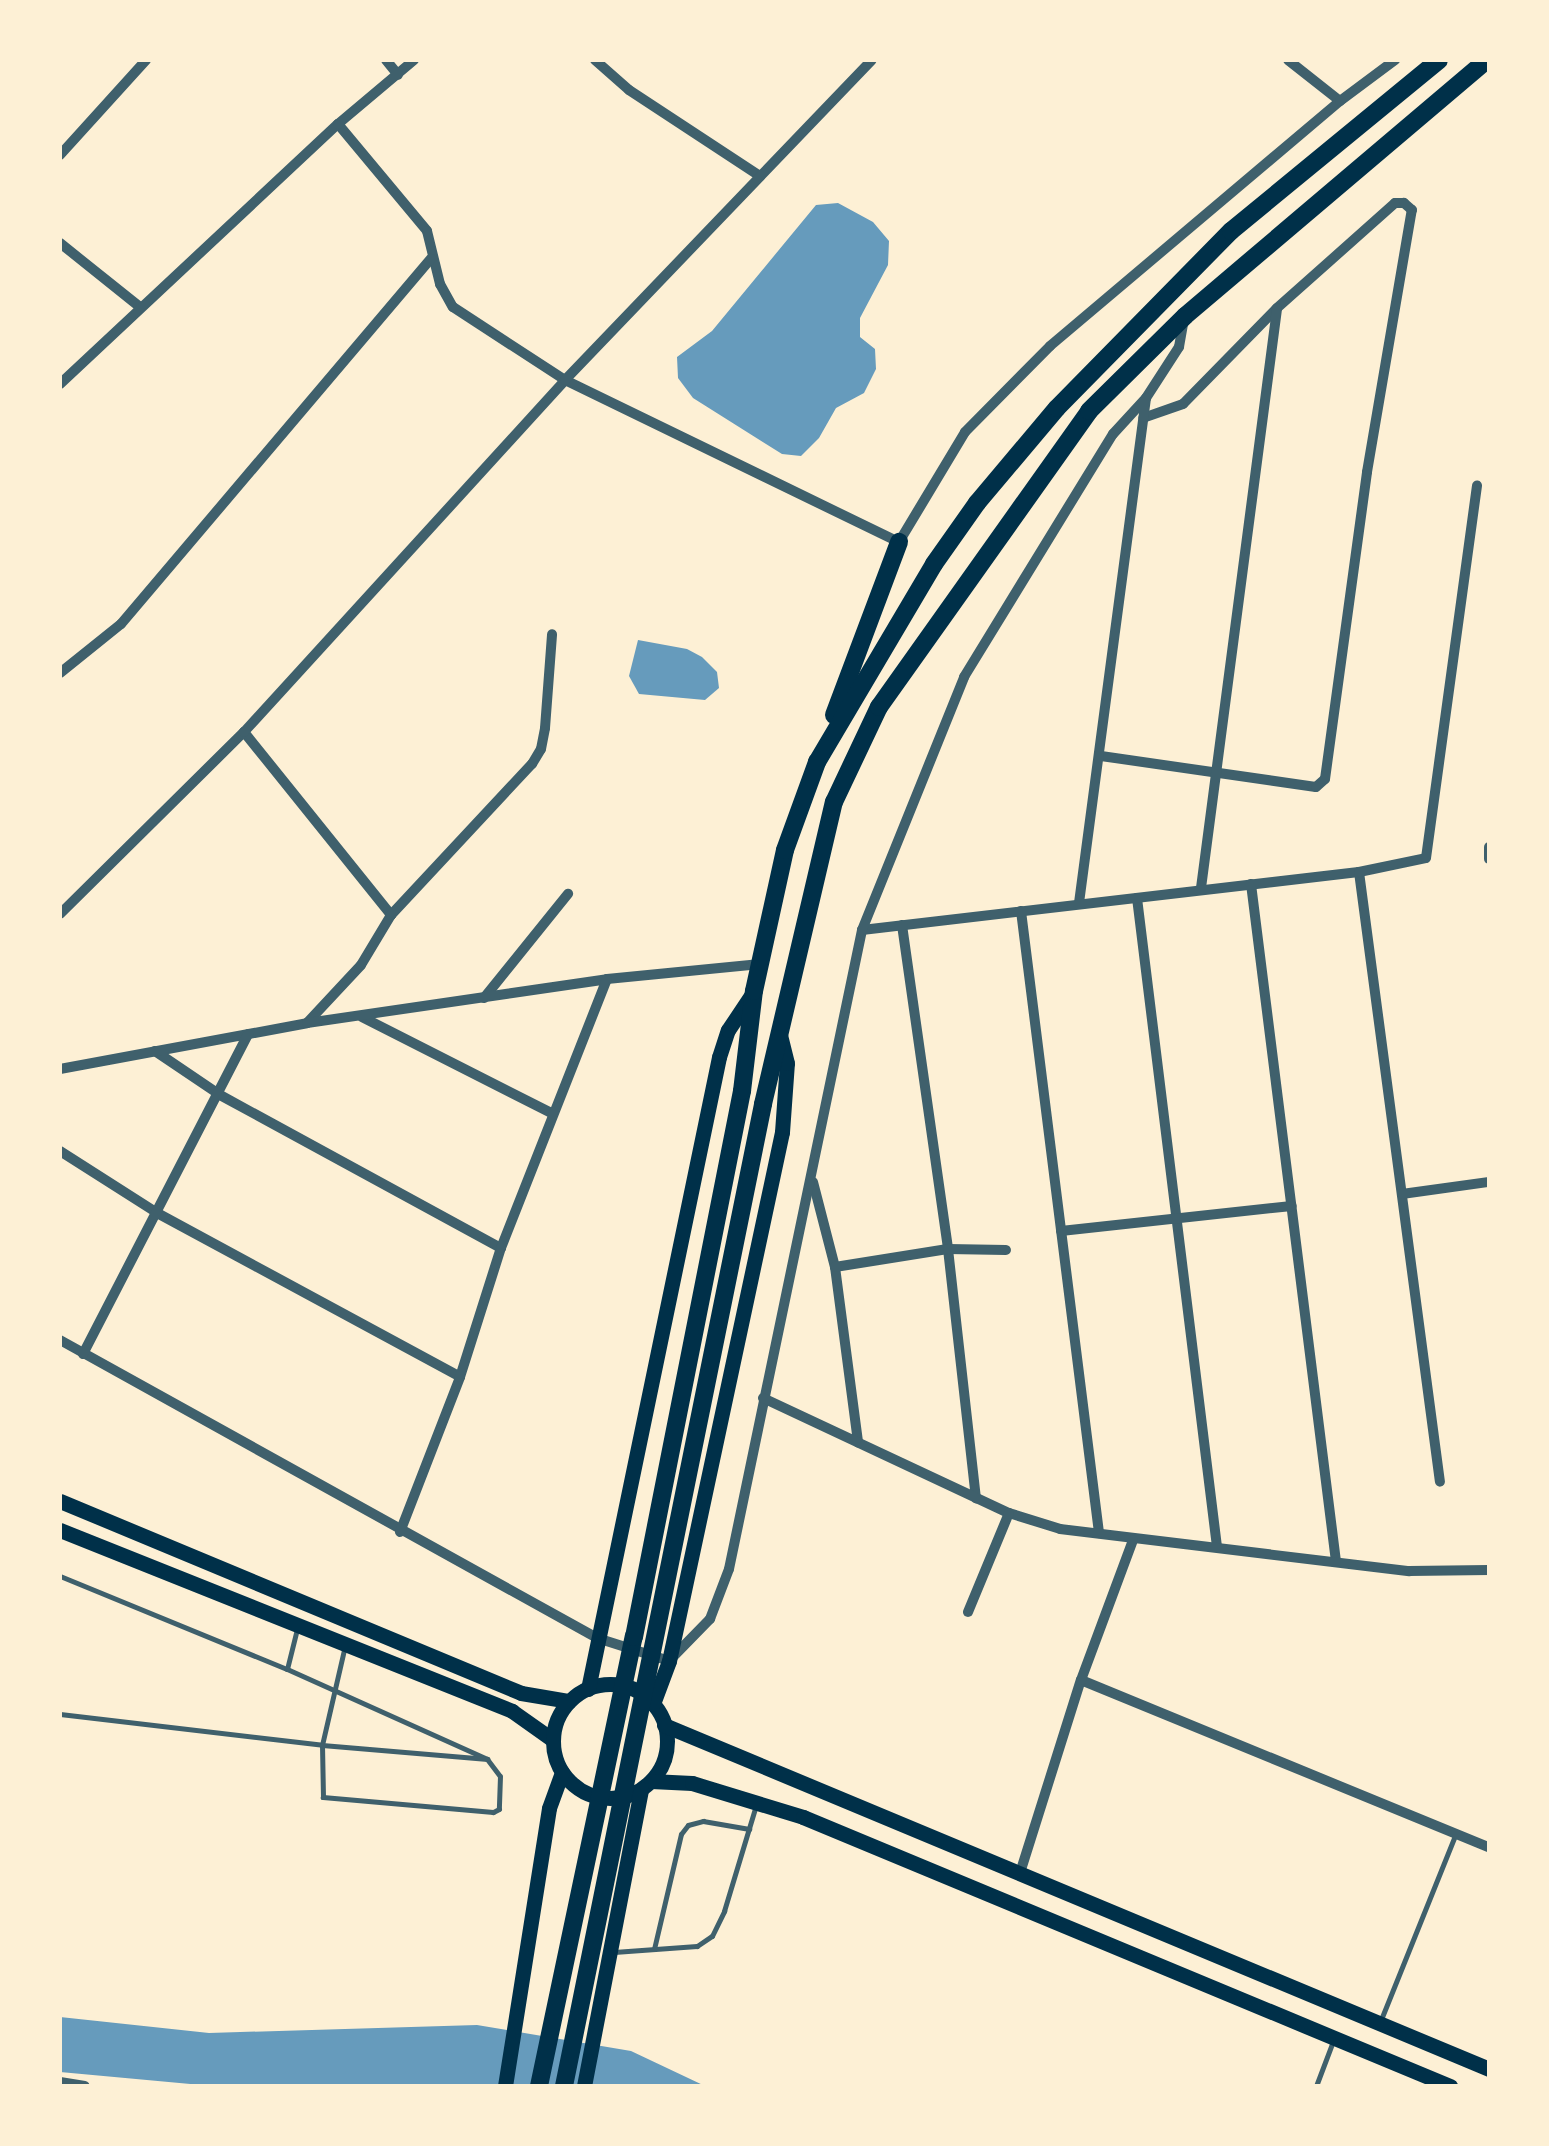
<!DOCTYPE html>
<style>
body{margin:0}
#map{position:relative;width:1549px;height:2146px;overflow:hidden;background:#fdf0d5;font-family:"Crimson Pro",serif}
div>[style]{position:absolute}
.water>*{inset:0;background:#669bbc}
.service>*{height:5px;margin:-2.5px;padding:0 2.5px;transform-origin:2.5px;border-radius:2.5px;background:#3f606c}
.minor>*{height:10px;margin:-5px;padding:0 5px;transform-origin:5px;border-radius:5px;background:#3f606c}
.secondary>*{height:15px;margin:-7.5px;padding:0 7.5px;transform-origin:7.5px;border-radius:7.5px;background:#003049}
.secondary>.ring{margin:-7.5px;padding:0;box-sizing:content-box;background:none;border:15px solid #003049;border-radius:50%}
.primary>*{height:18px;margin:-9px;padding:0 9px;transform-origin:9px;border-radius:9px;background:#003049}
span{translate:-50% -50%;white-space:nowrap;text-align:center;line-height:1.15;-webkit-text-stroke:8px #fdf0d5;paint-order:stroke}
.frame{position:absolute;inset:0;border:62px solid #fdf0d5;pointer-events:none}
</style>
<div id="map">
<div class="water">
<div style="clip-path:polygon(838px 203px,873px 222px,889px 241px,888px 265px,860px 318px,860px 337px,875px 349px,876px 369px,864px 393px,836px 408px,819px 438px,801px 456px,782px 454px,693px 398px,678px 378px,677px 357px,712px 331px,816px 205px)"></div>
<div style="clip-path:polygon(638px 640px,687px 649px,702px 657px,717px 672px,719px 688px,705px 700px,639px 694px,629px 676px)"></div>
<div style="clip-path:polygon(60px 2017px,209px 2033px,477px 2025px,631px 2051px,705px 2086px,212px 2086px,60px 2072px)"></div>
</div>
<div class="service">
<div style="left:60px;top:1576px;width:245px;rotate:22.3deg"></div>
<div style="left:287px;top:1669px;width:219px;rotate:24.2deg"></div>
<div style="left:287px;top:1669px;width:41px;rotate:-76deg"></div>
<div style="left:60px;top:1714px;width:264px;rotate:6.7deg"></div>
<div style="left:322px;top:1745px;width:98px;rotate:-77deg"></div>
<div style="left:322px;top:1745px;width:166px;rotate:4.8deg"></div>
<div style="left:487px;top:1759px;width:21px;rotate:53deg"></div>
<div style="left:500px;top:1776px;width:33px;rotate:92deg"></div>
<div style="left:499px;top:1809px;width:7px;rotate:153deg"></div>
<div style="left:493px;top:1812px;width:171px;rotate:-175deg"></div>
<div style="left:323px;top:1797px;width:52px;rotate:-91.1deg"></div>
<div style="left:654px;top:1949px;width:118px;rotate:-76.8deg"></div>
<div style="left:681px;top:1834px;width:11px;rotate:-52deg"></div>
<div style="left:688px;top:1825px;width:16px;rotate:-15deg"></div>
<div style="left:703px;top:1821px;width:47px;rotate:9.9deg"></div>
<div style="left:614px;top:1952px;width:83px;rotate:-4.1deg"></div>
<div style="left:697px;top:1946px;width:18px;rotate:-34deg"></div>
<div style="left:712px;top:1936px;width:28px;rotate:-64deg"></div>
<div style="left:724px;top:1911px;width:111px;rotate:-73.2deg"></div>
<div style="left:1380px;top:2022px;width:204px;rotate:-68.1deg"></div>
<div style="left:1316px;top:2086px;width:48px;rotate:-69.3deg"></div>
</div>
<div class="minor">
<div style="left:386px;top:60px;width:19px;rotate:51deg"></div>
<div style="left:595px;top:60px;width:45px;rotate:41.4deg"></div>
<div style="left:629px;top:90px;width:157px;rotate:33.3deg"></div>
<div style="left:1288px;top:60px;width:66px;rotate:38.3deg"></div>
<div style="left:338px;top:124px;width:139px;rotate:50.2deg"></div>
<div style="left:427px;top:231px;width:55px;rotate:76.2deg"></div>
<div style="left:440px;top:284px;width:26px;rotate:61deg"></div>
<div style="left:453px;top:307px;width:134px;rotate:33.1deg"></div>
<div style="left:565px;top:380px;width:371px;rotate:25.9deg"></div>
<div style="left:899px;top:542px;width:128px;rotate:-59deg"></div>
<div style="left:965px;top:432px;width:121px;rotate:-45.3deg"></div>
<div style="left:1050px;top:346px;width:380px;rotate:-40.2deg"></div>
<div style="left:1340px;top:101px;width:69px;rotate:-36.7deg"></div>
<div style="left:60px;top:155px;width:128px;rotate:-47.8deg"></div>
<div style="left:60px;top:243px;width:102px;rotate:38.7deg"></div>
<div style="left:60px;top:384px;width:381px;rotate:-43.1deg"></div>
<div style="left:338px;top:124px;width:99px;rotate:-40.1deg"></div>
<div style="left:60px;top:673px;width:78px;rotate:-38.8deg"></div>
<div style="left:121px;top:624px;width:479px;rotate:-49.7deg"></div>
<div style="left:244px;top:732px;width:235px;rotate:51.2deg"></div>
<div style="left:1101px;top:756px;width:217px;rotate:8.2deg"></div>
<div style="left:1316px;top:787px;width:12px;rotate:-42deg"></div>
<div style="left:1325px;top:779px;width:310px;rotate:-82.2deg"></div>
<div style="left:1367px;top:472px;width:266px;rotate:-80.3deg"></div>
<div style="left:1412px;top:210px;width:11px;rotate:-139deg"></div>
<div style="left:1404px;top:203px;width:9px;rotate:180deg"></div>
<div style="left:1395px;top:203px;width:158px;rotate:138.3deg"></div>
<div style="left:1277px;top:308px;width:134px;rotate:134.4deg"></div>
<div style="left:1183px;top:404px;width:42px;rotate:160.7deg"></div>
<div style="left:1489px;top:847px;width:12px;rotate:90deg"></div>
<div style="left:1359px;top:872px;width:615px;rotate:82.44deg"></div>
<div style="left:1251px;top:884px;width:683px;rotate:82.85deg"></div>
<div style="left:1201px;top:888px;width:584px;rotate:-82.52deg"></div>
<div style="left:1137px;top:898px;width:654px;rotate:82.97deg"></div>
<div style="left:1079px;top:903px;width:509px;rotate:-82.44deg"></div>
<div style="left:1146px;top:398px;width:61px;rotate:-57.1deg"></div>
<div style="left:1179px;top:347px;width:28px;rotate:-80deg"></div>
<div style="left:1021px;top:911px;width:627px;rotate:82.85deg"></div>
<div style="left:60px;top:914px;width:259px;rotate:-44.7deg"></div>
<div style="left:244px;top:732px;width:476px;rotate:-47.6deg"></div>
<div style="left:565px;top:380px;width:443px;rotate:-46.2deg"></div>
<div style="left:902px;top:925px;width:327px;rotate:81.9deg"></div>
<div style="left:948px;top:1249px;width:251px;rotate:83.6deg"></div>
<div style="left:862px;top:930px;width:500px;rotate:-6.66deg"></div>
<div style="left:1359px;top:872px;width:68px;rotate:-11.8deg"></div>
<div style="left:1426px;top:858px;width:376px;rotate:-82.2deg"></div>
<div style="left:484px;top:998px;width:134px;rotate:-51.1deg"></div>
<div style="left:362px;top:1017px;width:214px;rotate:26.9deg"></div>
<div style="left:307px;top:1023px;width:79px;rotate:-47deg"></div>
<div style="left:361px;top:965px;width:58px;rotate:-59deg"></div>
<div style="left:391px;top:915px;width:207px;rotate:-47deg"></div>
<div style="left:532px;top:764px;width:17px;rotate:-59deg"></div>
<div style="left:541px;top:749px;width:21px;rotate:-79deg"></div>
<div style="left:545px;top:728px;width:94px;rotate:-85.7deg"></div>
<div style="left:155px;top:1051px;width:78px;rotate:34.1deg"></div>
<div style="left:220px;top:1095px;width:320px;rotate:28.6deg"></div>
<div style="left:60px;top:1069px;width:251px;rotate:-10.5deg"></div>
<div style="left:307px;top:1023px;width:303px;rotate:-8.3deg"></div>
<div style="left:607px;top:979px;width:154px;rotate:-5.6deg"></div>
<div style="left:60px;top:1151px;width:117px;rotate:32.5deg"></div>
<div style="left:159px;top:1214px;width:342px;rotate:28.4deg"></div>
<div style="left:813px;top:1182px;width:88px;rotate:75.5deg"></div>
<div style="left:835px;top:1267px;width:177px;rotate:82.5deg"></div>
<div style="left:1402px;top:1194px;width:88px;rotate:-7.9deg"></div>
<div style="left:1061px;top:1231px;width:232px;rotate:-6.2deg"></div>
<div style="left:835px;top:1267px;width:114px;rotate:-9.1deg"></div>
<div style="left:948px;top:1249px;width:58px;rotate:1deg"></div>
<div style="left:60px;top:1340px;width:614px;rotate:29.03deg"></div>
<div style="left:597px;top:1638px;width:76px;rotate:17.7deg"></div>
<div style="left:669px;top:1661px;width:59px;rotate:-45.7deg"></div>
<div style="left:710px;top:1619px;width:53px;rotate:-69.2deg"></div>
<div style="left:729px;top:1569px;width:653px;rotate:-78.24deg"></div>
<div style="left:862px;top:930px;width:273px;rotate:-68deg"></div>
<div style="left:964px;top:677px;width:285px;rotate:-58.5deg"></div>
<div style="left:1113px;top:434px;width:49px;rotate:-47.5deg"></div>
<div style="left:83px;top:1354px;width:360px;rotate:-62.7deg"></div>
<div style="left:763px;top:1398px;width:272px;rotate:25.1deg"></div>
<div style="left:1009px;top:1513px;width:53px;rotate:17.4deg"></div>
<div style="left:1060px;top:1529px;width:352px;rotate:6.9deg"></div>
<div style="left:1409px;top:1571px;width:80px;rotate:-0.7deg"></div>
<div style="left:400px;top:1532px;width:166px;rotate:-68.8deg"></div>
<div style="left:460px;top:1377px;width:135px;rotate:-72.4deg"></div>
<div style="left:501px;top:1248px;width:289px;rotate:-68.5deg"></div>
<div style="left:968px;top:1612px;width:107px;rotate:-67.5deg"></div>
<div style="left:1081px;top:1680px;width:441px;rotate:22.3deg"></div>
<div style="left:1020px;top:1873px;width:202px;rotate:-72.5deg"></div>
<div style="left:1081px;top:1680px;width:149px;rotate:-69.6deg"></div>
<div style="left:60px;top:2082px;width:25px;rotate:9deg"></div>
</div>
<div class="secondary">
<div style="left:60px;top:1501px;width:499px;rotate:22.6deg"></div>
<div style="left:521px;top:1693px;width:49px;rotate:9.5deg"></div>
<div style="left:60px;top:1530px;width:487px;rotate:21.8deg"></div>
<div style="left:512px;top:1711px;width:50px;rotate:35.3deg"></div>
<div class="ring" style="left:553px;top:1684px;width:99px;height:99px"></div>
<div style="left:588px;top:1689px;width:645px;rotate:-78.29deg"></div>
<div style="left:719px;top:1057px;width:28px;rotate:-72deg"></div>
<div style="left:728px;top:1030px;width:47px;rotate:-56.3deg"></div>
<div style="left:653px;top:1704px;width:46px;rotate:-69.6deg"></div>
<div style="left:669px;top:1661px;width:541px;rotate:-77.94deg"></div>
<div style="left:782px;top:1132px;width:69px;rotate:-85.9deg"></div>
<div style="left:787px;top:1063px;width:30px;rotate:-104deg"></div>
<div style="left:664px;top:1725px;width:894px;rotate:22.63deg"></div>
<div style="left:651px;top:1781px;width:41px;rotate:2.8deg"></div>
<div style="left:692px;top:1783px;width:116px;rotate:17deg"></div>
<div style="left:803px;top:1817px;width:701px;rotate:22.58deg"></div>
<div style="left:505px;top:2086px;width:281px;rotate:-81deg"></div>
<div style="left:549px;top:1808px;width:38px;rotate:-70deg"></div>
<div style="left:584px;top:2086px;width:302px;rotate:-79.1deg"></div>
</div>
<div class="primary">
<div style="left:834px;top:715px;width:185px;rotate:-69.4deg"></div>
<div style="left:539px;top:2086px;width:459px;rotate:-78.1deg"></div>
<div style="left:634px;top:1637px;width:557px;rotate:-78.81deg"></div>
<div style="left:742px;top:1091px;width:101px;rotate:-83.2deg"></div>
<div style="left:754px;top:991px;width:144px;rotate:-77.6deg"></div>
<div style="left:785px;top:850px;width:94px;rotate:-70deg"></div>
<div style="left:817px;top:762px;width:230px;rotate:-59.4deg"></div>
<div style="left:934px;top:564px;width:75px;rotate:-54.8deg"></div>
<div style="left:977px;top:503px;width:124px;rotate:-49.9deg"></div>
<div style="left:1057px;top:408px;width:248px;rotate:-45.5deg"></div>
<div style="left:1231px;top:231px;width:269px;rotate:-39.4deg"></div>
<div style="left:564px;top:2086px;width:1002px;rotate:-78.54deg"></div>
<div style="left:763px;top:1104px;width:310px;rotate:-76.8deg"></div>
<div style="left:834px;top:802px;width:105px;rotate:-64.7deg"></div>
<div style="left:879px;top:707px;width:363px;rotate:-54.6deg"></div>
<div style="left:1089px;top:411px;width:135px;rotate:-44.7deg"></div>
<div style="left:1185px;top:316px;width:396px;rotate:-40.3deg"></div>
</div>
<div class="frame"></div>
</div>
